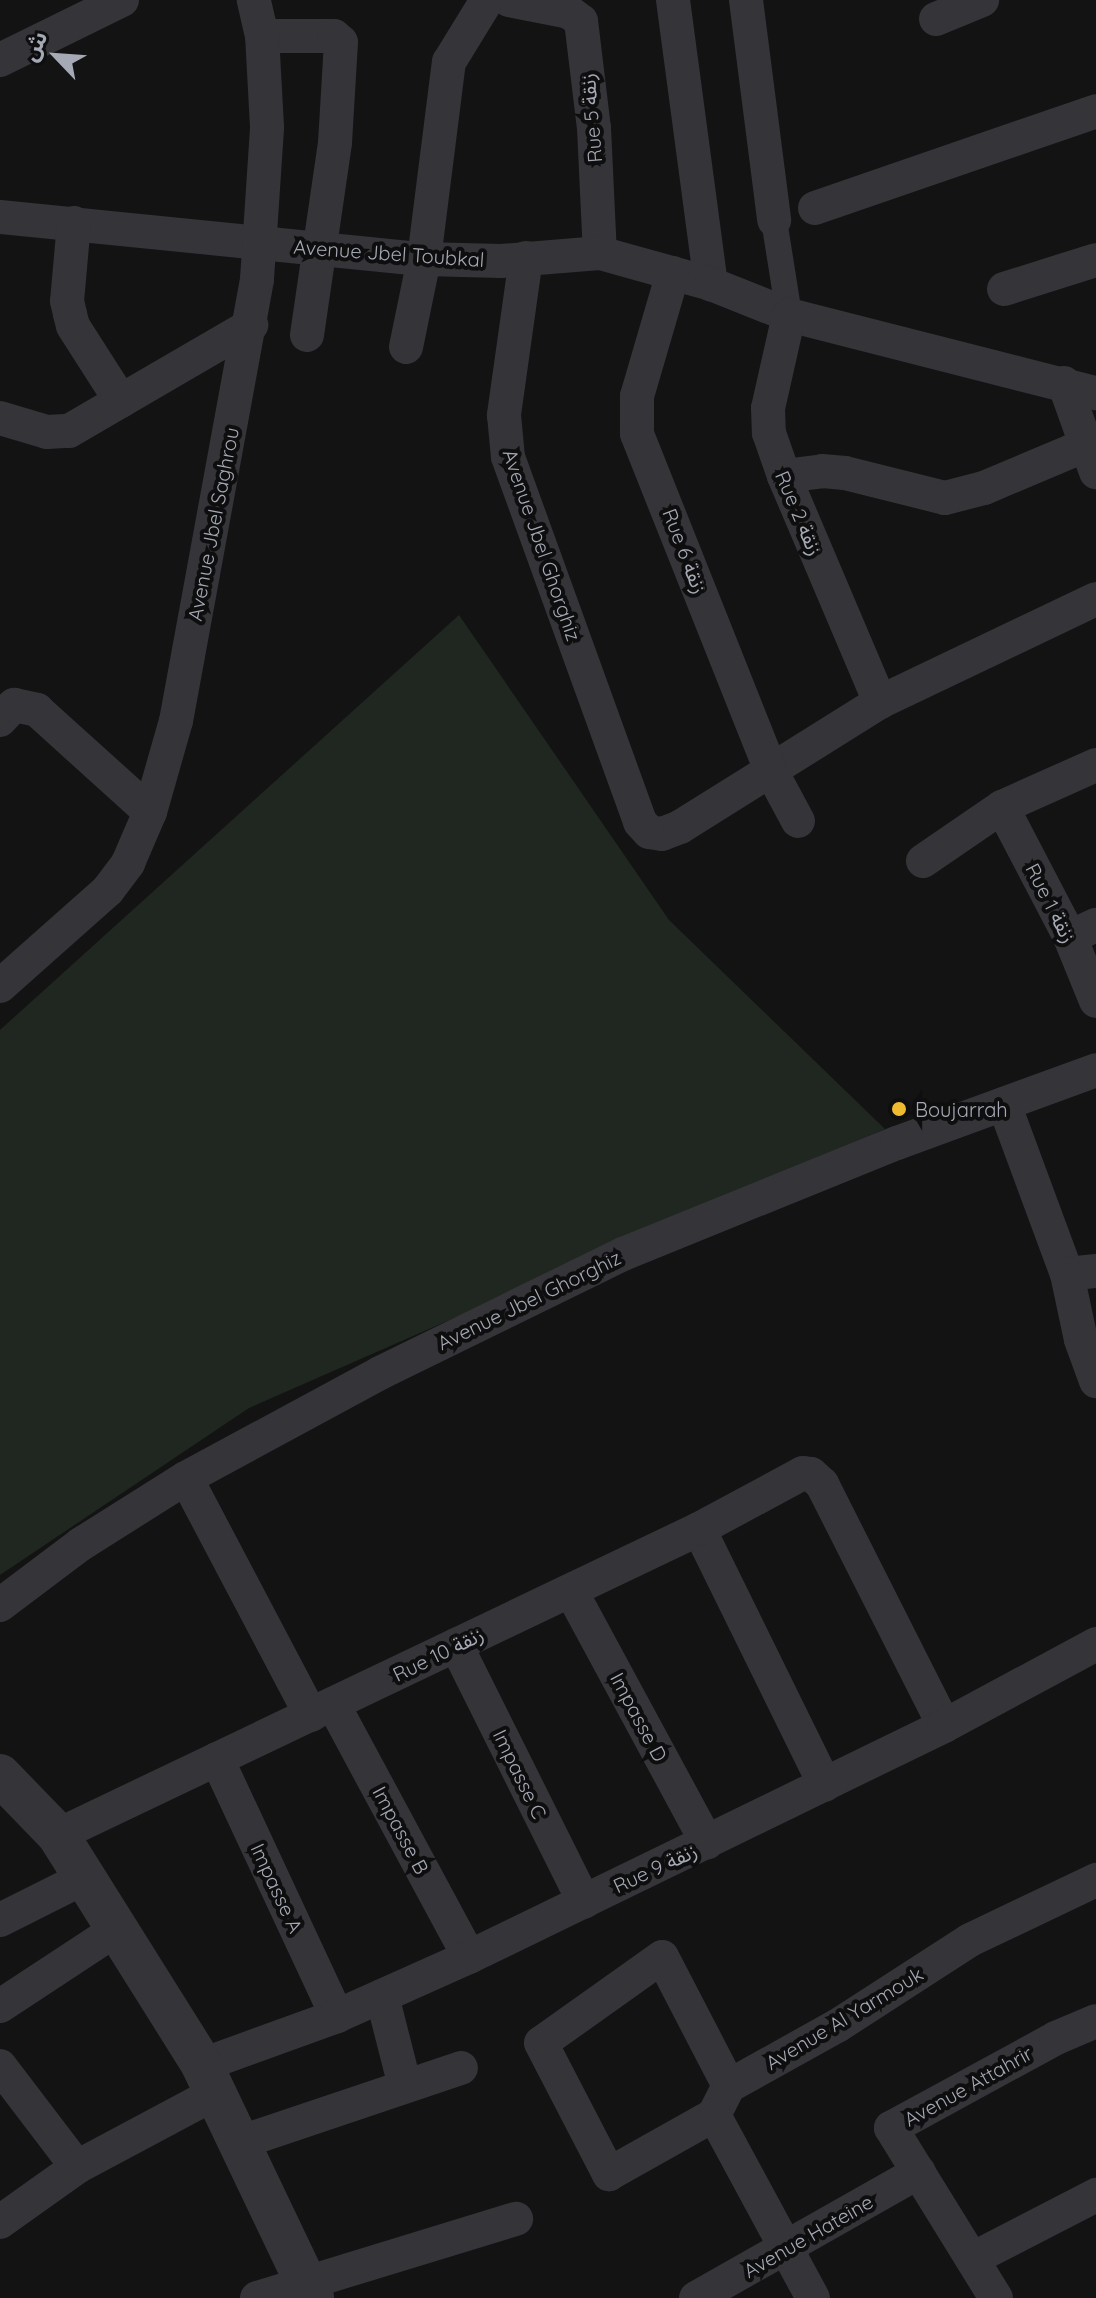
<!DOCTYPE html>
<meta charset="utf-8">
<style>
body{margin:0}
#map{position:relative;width:1096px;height:2298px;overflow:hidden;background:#131314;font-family:Quicksand,"Noto Sans Arabic",sans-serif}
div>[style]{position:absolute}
.green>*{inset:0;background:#1f2720}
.pedestrian>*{height:26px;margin:-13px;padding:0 13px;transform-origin:13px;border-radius:13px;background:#343439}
.minor>*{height:34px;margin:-17px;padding:0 17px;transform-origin:17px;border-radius:17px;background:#343439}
.tertiary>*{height:42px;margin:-21px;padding:0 21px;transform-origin:21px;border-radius:21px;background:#343439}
.dots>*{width:22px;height:22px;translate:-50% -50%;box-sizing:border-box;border:4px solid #0e0e0f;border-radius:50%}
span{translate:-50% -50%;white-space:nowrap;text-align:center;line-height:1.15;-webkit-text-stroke:8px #0e0e0f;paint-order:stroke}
.street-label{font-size:20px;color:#a4a9b5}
.poi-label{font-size:20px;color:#a4a9b5}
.left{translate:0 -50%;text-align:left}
.north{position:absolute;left:16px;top:16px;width:80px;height:80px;-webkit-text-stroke:6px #0e0e0f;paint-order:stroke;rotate:295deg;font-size:22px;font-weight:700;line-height:32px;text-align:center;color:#a4a9b5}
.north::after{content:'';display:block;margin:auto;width:28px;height:36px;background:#a4a9b5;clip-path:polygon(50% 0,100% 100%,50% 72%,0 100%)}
</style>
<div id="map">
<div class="green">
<div style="clip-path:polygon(459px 615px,669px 920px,885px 1129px,249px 1408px,0 1575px,0 1030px)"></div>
</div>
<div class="pedestrian">
<div style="left:774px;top:220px;width:96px;rotate:81deg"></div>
</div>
<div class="minor">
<div style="left:509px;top:0;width:61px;rotate:11.3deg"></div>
<div style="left:569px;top:12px;width:15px;rotate:37deg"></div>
<div style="left:581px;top:21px;width:108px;rotate:83.1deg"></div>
<div style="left:594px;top:128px;width:125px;rotate:87.3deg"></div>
<div style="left:673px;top:0;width:287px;rotate:82.4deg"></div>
<div style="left:746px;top:0;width:222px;rotate:82.7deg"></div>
<div style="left:936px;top:19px;width:50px;rotate:-22.4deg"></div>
<div style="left:262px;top:36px;width:72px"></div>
<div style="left:334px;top:36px;width:9px;rotate:41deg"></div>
<div style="left:341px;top:42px;width:101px;rotate:93.4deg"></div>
<div style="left:335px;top:143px;width:194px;rotate:98.3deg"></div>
<div style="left:0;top:60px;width:136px;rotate:-26.2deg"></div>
<div style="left:815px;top:208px;width:297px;rotate:-19deg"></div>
<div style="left:0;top:217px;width:426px;rotate:5.7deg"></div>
<div style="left:424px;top:259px;width:77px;rotate:1.5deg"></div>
<div style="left:501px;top:261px;width:99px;rotate:-4.6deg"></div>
<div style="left:600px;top:253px;width:115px;rotate:15.6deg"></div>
<div style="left:711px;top:284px;width:84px;rotate:21.7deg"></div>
<div style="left:789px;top:315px;width:317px;rotate:14.3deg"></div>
<div style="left:74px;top:223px;width:78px;rotate:95.1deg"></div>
<div style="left:67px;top:301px;width:13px;rotate:77deg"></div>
<div style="left:70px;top:314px;width:12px;rotate:76deg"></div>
<div style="left:73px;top:326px;width:89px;rotate:57.4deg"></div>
<div style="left:526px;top:258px;width:159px;rotate:98deg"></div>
<div style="left:504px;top:415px;width:42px;rotate:84.6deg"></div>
<div style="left:508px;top:457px;width:388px;rotate:70.1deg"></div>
<div style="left:640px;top:822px;width:13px;rotate:48deg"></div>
<div style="left:649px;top:832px;width:13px;rotate:9deg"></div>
<div style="left:662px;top:834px;width:19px;rotate:-21deg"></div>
<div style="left:680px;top:827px;width:236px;rotate:-32deg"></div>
<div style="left:880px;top:702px;width:239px;rotate:-25.5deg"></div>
<div style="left:673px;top:273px;width:128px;rotate:106.3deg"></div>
<div style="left:637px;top:396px;width:38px;rotate:90deg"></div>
<div style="left:637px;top:434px;width:360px;rotate:68.3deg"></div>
<div style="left:770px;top:769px;width:59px;rotate:61.7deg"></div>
<div style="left:1004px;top:289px;width:96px;rotate:-17.5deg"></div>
<div style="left:789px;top:315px;width:95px;rotate:102.7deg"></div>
<div style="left:768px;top:408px;width:25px;rotate:88deg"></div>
<div style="left:769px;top:433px;width:46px;rotate:70.8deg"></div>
<div style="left:784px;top:476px;width:246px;rotate:67deg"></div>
<div style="left:406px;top:347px;width:90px;rotate:-78.4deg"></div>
<div style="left:424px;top:259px;width:199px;rotate:-82.8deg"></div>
<div style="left:449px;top:62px;width:73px;rotate:-58.5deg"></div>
<div style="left:1064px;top:383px;width:95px;rotate:70.2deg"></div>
<div style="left:0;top:418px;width:49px;rotate:16.6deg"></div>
<div style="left:47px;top:432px;width:22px;rotate:-3deg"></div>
<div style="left:69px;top:431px;width:211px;rotate:-30.2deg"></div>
<div style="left:784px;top:476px;width:38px;rotate:-7deg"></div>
<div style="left:822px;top:471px;width:23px;rotate:5deg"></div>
<div style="left:845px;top:473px;width:103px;rotate:14deg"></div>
<div style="left:945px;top:498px;width:40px;rotate:-14.4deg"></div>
<div style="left:984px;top:488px;width:111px;rotate:-22.9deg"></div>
<div style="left:0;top:720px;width:21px;rotate:-47deg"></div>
<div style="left:14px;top:705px;width:24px;rotate:12deg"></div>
<div style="left:37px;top:710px;width:152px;rotate:42.1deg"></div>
<div style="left:1002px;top:807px;width:147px;rotate:62.4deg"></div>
<div style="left:1070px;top:937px;width:69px;rotate:67.9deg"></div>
<div style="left:923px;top:861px;width:96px;rotate:-34.4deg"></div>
<div style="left:1002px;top:807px;width:103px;rotate:-24.1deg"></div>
<div style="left:1070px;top:937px;width:29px;rotate:-25deg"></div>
<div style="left:0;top:986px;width:144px;rotate:-41.6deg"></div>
<div style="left:108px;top:890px;width:34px;rotate:-53deg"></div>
<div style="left:128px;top:863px;width:56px;rotate:-66.7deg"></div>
<div style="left:150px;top:812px;width:95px;rotate:-74.1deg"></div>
<div style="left:176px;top:721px;width:449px;rotate:-79.6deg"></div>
<div style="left:257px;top:279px;width:152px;rotate:-86.2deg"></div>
<div style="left:267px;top:127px;width:91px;rotate:-93.1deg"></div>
<div style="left:262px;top:36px;width:37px;rotate:-103deg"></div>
<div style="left:1004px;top:1104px;width:181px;rotate:69.7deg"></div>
<div style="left:1096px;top:1271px;width:29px;rotate:174deg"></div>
<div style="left:1067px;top:1274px;width:67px;rotate:78deg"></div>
<div style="left:1081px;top:1340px;width:44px;rotate:69.9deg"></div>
<div style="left:186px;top:1478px;width:268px;rotate:62.2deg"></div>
<div style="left:699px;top:1529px;width:285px;rotate:63.8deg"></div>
<div style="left:571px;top:1591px;width:286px;rotate:61.6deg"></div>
<div style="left:0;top:1605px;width:101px;rotate:-37deg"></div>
<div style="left:81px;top:1544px;width:124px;rotate:-32.2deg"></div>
<div style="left:186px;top:1478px;width:221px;rotate:-28.4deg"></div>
<div style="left:380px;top:1373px;width:271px;rotate:-26.1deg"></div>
<div style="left:623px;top:1254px;width:296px;rotate:-22.1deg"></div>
<div style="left:897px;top:1143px;width:212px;rotate:-20.1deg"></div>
<div style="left:456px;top:1645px;width:287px;rotate:63.5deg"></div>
<div style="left:333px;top:1704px;width:287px;rotate:61.7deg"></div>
<div style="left:217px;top:1759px;width:284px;rotate:65deg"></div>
<div style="left:58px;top:1835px;width:710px;rotate:-25.52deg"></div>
<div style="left:699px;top:1529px;width:118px;rotate:-28.3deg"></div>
<div style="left:803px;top:1473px;width:8px;rotate:7deg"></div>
<div style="left:811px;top:1474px;width:15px;rotate:42deg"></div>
<div style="left:822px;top:1484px;width:271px;rotate:63.2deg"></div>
<div style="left:0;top:1920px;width:94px;rotate:-26.6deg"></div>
<div style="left:382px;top:1996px;width:93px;rotate:75.7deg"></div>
<div style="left:0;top:2006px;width:140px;rotate:-33.3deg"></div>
<div style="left:202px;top:2065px;width:144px;rotate:-19.9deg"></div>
<div style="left:337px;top:2016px;width:145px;rotate:-24.1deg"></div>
<div style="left:469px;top:1957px;width:528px;rotate:-25.93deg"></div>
<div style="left:944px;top:1726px;width:173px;rotate:-28.3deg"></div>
<div style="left:0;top:2066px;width:127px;rotate:52.7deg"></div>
<div style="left:729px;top:2086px;width:145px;rotate:-117.4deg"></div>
<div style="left:662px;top:1957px;width:148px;rotate:144.6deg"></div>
<div style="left:541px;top:2043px;width:148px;rotate:62.6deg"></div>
<div style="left:609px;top:2174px;width:120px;rotate:-29.3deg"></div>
<div style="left:714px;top:2115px;width:33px;rotate:-63deg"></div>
<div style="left:729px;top:2086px;width:124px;rotate:-29.1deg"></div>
<div style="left:837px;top:2026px;width:158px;rotate:-32.9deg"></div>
<div style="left:970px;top:1940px;width:140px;rotate:-25.5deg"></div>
<div style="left:714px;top:2115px;width:208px;rotate:61.6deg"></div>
<div style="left:241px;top:2142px;width:232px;rotate:-18.6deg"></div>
<div style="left:0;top:2222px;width:95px;rotate:-35.5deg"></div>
<div style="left:77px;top:2167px;width:155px;rotate:-28.1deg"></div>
<div style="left:972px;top:2259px;width:140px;rotate:-27.3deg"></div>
<div style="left:257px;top:2298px;width:271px;rotate:-17deg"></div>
<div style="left:696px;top:2298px;width:256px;rotate:-29.5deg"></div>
<div style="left:996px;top:2298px;width:200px;rotate:-121.7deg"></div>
<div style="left:891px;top:2128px;width:188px;rotate:-28.6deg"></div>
<div style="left:1056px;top:2038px;width:43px;rotate:-23deg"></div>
</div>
<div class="tertiary">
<div style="left:0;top:1775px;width:83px;rotate:46deg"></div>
<div style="left:58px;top:1835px;width:271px;rotate:57.9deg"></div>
<div style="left:202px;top:2065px;width:258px;rotate:64.5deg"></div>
</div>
<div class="dots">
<div style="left:899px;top:1109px;background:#f0ba30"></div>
</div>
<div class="street-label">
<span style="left:591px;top:118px;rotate:-95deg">Rue 5 زنقة</span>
<span style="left:389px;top:253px;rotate:4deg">Avenue Jbel Toubkal</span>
<span style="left:799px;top:513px;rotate:67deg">Rue 2 زنقة</span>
<span style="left:213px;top:524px;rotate:-79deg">Avenue Jbel Saghrou</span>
<span style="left:542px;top:545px;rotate:71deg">Avenue Jbel Ghorghiz</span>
<span style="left:685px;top:551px;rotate:69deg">Rue 6 زنقة</span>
<span style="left:1051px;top:903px;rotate:63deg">Rue 1 زنقة</span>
<span style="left:529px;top:1300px;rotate:-26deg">Avenue Jbel Ghorghiz</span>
<span style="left:438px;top:1654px;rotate:-26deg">Rue 10 زنقة</span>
<span style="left:639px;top:1717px;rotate:62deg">Impasse D</span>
<span style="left:520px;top:1774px;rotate:64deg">Impasse C</span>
<span style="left:401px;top:1830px;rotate:62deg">Impasse B</span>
<span style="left:655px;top:1868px;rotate:-25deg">Rue 9 زنقة</span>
<span style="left:277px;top:1888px;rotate:65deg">Impasse A</span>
<span style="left:844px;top:2018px;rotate:-31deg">Avenue Al Yarmouk</span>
<span style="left:968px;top:2086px;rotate:-29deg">Avenue Attahrir</span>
<span style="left:808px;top:2236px;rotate:-30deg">Avenue Hateine</span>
</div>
<div class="poi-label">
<span class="left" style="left:915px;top:1109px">Boujarrah</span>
</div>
<div class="north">ش</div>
</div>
